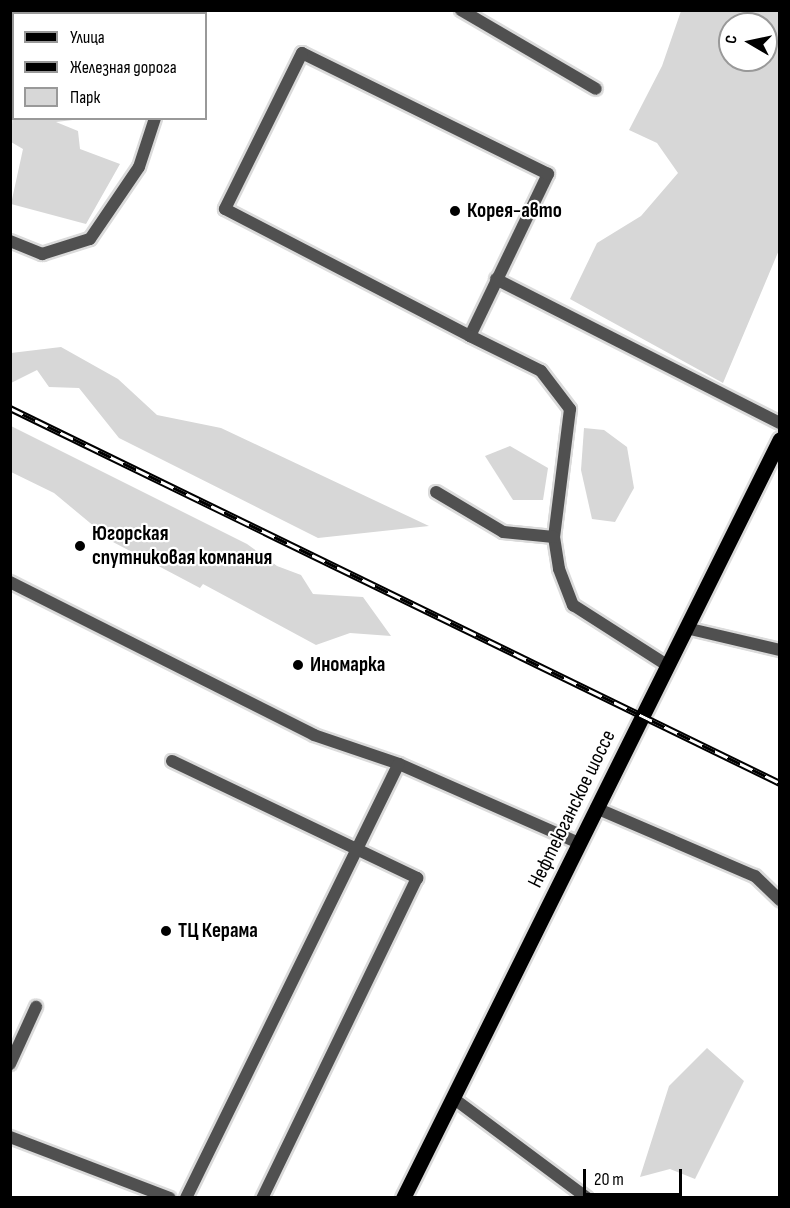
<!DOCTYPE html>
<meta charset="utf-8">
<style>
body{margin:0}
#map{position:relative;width:790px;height:1208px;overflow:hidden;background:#fff;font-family:"Sofia Sans Condensed",sans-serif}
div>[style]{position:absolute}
.green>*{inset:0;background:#d7d7d7}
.roads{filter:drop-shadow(2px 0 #dbdbdb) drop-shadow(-2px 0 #dbdbdb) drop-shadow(0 2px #dbdbdb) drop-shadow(0 -2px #dbdbdb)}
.lane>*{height:12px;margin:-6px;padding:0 6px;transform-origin:6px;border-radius:6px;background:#505050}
.primary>*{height:15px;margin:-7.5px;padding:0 7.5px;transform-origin:7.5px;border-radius:7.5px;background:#000}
.rail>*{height:7px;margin-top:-3.5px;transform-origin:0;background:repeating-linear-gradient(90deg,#fff 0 14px,#000 0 28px);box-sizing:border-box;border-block:2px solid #000}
.dots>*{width:16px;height:16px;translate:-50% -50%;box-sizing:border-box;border:3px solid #fff;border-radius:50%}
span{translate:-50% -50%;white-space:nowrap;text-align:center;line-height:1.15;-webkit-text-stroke:4.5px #fff;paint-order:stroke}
.poi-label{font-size:21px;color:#000;font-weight:700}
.left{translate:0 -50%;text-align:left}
.street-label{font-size:21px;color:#000}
.frame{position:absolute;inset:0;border:12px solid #000;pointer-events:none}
.legend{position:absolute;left:12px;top:12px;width:195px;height:108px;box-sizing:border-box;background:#fff;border:2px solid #999;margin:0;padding:8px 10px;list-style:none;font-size:18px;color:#000}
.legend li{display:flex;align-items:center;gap:12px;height:30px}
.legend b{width:30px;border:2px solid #999}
.north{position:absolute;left:718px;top:12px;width:60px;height:60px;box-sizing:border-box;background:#fff;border:2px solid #999;border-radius:50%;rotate:279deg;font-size:16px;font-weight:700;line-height:24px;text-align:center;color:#000}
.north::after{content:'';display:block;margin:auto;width:21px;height:27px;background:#000;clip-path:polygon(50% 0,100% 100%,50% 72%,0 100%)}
.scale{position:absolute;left:583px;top:1169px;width:99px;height:27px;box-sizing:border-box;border:3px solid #000;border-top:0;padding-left:8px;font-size:18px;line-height:21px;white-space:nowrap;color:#000;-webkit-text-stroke:4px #fff;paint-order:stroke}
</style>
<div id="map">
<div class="green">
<div style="clip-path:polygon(evenodd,681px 11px,779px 11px,779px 250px,723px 383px,570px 299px,597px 243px,641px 216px,678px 173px,657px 143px,629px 130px,662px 66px,681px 11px,730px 24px,766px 24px,766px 60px,730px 60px,730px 24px)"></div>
<div style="clip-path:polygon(13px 107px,14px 118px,81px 119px,56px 122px,78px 131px,80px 149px,120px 164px,86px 224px,11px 204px,23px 149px,11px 142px)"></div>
<div style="clip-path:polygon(61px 347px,118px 379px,157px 415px,221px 428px,429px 526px,318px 538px,119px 438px,79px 388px,49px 387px,37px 370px,11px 383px,11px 353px)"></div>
<div style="clip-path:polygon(11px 426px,247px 544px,277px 566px,301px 575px,313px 594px,363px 597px,391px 636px,350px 633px,316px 645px,203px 584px,200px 588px,113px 542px,54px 493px,11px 472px)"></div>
<div style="clip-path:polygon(584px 428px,604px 430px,627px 447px,634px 488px,615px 522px,592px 519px,581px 470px)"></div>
<div style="clip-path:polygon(510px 446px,548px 468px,543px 500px,513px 500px,485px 456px)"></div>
<div style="clip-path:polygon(707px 1048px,744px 1081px,695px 1179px,670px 1169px,640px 1177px,669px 1086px)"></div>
</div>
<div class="roads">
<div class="lane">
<div style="left:461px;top:10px;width:156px;rotate:30.3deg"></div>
<div style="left:27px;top:14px;width:4px;rotate:-76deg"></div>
<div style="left:191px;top:14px;width:4px;rotate:-76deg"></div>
<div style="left:10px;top:67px;width:10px;rotate:-66deg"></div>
<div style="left:10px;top:241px;width:35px;rotate:22deg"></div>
<div style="left:42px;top:254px;width:50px;rotate:-17.4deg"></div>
<div style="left:90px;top:239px;width:87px;rotate:-55.8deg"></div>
<div style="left:139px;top:167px;width:52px;rotate:-71.9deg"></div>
<div style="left:496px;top:279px;width:318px;rotate:26.9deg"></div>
<div style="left:470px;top:336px;width:180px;rotate:-64.3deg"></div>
<div style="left:548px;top:174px;width:274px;rotate:-153.8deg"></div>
<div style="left:302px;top:53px;width:174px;rotate:116.3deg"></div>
<div style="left:225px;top:209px;width:276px;rotate:27.4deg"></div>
<div style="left:470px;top:336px;width:79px;rotate:26.2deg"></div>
<div style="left:541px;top:371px;width:48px;rotate:52.7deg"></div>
<div style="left:570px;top:409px;width:129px;rotate:97.1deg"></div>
<div style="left:554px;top:537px;width:32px;rotate:81deg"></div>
<div style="left:559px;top:569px;width:39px;rotate:69deg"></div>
<div style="left:573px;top:605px;width:112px;rotate:32.6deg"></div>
<div style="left:436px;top:492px;width:78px;rotate:30.8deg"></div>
<div style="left:503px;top:532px;width:51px;rotate:5.6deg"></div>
<div style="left:10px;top:582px;width:340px;rotate:26.7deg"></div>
<div style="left:314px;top:735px;width:90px;rotate:18.8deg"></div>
<div style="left:399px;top:764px;width:197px;rotate:23.7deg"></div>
<div style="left:686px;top:628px;width:97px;rotate:13.2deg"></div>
<div style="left:172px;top:761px;width:272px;rotate:25.5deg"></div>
<div style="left:417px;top:878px;width:356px;rotate:115.8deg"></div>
<div style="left:596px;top:808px;width:173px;rotate:23.2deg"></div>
<div style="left:755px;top:876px;width:35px;rotate:44deg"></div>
<div style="left:10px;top:1064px;width:63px;rotate:-65.5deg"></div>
<div style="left:453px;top:1098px;width:167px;rotate:36.7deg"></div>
<div style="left:10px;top:1137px;width:171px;rotate:20.9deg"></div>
<div style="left:186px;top:1198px;width:483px;rotate:-63.9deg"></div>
</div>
<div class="primary">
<div style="left:403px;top:1198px;width:847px;rotate:-63.59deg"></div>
</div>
</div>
<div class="rail">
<div style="left:10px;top:408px;width:856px;rotate:25.97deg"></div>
</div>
<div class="dots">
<div style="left:455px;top:211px;background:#000"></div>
<div style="left:80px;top:546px;background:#000"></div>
<div style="left:298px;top:665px;background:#000"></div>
<div style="left:166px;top:931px;background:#000"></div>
</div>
<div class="poi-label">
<span class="left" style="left:467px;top:211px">Корея-авто</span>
<span class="left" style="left:92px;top:546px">Югорская<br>спутниковая компания</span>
<span class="left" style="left:310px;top:665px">Иномарка</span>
<span class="left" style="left:178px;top:931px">ТЦ Керама</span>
</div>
<div class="street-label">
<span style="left:572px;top:809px;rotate:-64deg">Нефтеюганское шоссе</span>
</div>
<div class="frame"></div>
<ul class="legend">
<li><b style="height:8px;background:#000"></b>Улица</li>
<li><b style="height:8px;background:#000"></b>Железная дорога</li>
<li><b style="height:16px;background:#d7d7d7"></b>Парк</li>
</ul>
<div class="north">С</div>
<div class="scale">20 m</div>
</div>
